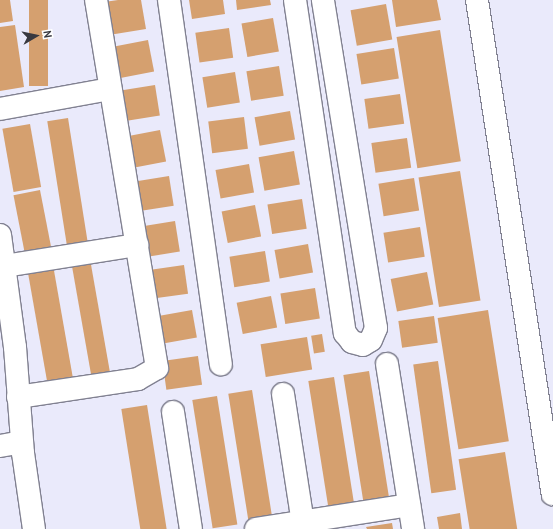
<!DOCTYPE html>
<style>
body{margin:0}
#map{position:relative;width:553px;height:529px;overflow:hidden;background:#eaeafb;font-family:"PT Sans",sans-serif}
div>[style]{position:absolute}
.building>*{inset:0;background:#d5a06f;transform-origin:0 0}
.roads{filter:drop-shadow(1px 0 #818191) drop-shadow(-1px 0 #818191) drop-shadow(0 1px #818191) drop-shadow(0 -1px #818191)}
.minor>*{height:22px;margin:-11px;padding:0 11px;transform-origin:11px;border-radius:11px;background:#fff}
span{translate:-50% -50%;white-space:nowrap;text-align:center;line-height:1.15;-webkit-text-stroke:3px #fff;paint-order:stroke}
.north{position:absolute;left:16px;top:16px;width:40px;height:40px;-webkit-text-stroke:3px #fff;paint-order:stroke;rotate:81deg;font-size:11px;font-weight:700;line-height:16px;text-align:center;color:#393940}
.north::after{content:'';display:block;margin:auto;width:14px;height:18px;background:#393940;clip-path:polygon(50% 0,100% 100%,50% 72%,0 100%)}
</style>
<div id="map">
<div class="building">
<div style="clip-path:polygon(0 0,10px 0,13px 21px,0 23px)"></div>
<div style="left:29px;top:0;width:19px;height:86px"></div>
<div style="clip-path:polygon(118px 0,141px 0,146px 29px,109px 35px,104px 2px)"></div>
<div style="clip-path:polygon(189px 0,223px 0,225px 14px,192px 19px)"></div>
<div style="clip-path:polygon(236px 0,270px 0,271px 5px,237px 10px)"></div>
<div style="clip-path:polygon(392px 0,437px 0,441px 20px,396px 27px)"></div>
<div style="left:386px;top:4px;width:36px;height:36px;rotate:80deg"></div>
<div style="left:273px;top:18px;width:34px;height:32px;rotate:80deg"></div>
<div style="clip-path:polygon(15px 25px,24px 87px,0 91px,0 27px)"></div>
<div style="left:229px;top:28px;width:30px;height:34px;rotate:82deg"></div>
<div style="left:440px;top:30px;width:133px;height:44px;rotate:81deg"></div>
<div style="left:148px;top:40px;width:32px;height:37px;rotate:79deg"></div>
<div style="left:394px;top:48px;width:31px;height:38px;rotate:81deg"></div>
<div style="left:279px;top:66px;width:30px;height:33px;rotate:81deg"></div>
<div style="left:235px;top:72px;width:31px;height:33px;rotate:81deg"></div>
<div style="left:155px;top:85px;width:31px;height:38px;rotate:81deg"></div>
<div style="left:400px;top:94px;width:30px;height:36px;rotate:82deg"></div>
<div style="left:290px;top:111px;width:29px;height:36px;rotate:80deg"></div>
<div style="left:244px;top:117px;width:32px;height:36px;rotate:83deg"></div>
<div style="left:68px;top:118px;width:132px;height:21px;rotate:81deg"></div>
<div style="left:30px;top:124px;width:64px;height:28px;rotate:80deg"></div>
<div style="left:160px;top:130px;width:32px;height:36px;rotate:79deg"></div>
<div style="left:407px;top:138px;width:30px;height:36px;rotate:82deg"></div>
<div style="left:294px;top:151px;width:34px;height:36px;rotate:80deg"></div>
<div style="left:249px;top:164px;width:29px;height:34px;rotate:80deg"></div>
<div style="left:460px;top:171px;width:131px;height:42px;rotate:81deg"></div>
<div style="left:169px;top:176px;width:30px;height:36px;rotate:81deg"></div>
<div style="left:414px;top:178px;width:33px;height:36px;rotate:81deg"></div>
<div style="left:40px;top:190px;width:65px;height:27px;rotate:79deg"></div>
<div style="left:302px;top:199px;width:30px;height:35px;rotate:81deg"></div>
<div style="left:255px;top:205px;width:32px;height:34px;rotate:79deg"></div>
<div style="left:175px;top:221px;width:31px;height:36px;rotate:81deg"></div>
<div style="left:420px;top:227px;width:30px;height:37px;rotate:81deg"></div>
<div style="left:308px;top:244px;width:29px;height:34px;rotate:80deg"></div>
<div style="left:265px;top:251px;width:31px;height:36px;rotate:81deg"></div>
<div style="left:90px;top:259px;width:118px;height:19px;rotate:80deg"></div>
<div style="left:53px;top:265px;width:119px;height:26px;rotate:80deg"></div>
<div style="left:184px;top:265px;width:29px;height:37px;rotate:82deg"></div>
<div style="left:427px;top:272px;width:33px;height:37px;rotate:79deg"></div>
<div style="left:315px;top:288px;width:31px;height:35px;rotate:81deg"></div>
<div style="left:271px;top:296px;width:32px;height:35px;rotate:79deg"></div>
<div style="left:192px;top:310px;width:28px;height:37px;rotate:80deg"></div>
<div style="left:488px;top:310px;width:133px;height:51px;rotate:81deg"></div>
<div style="left:434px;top:316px;width:27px;height:36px;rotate:82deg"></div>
<div style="left:322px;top:334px;width:18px;height:11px;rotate:81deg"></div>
<div style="left:307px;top:337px;width:33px;height:47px;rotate:81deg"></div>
<div style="left:198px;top:356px;width:29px;height:36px;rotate:82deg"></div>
<div style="left:438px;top:361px;width:130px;height:25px;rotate:82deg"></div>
<div style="left:369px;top:371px;width:131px;height:26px;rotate:81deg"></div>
<div style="left:334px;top:377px;width:132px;height:26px;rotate:81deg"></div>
<div style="left:252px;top:390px;width:129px;height:24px;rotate:81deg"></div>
<div style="left:217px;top:396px;width:130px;height:25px;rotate:81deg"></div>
<div style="left:147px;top:405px;width:126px;height:26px;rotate:81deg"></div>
<div style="left:505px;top:452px;width:78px;height:47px;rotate:81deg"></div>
<div style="clip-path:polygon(460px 513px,462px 529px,439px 529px,437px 517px)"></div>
<div style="clip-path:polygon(392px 523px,393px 529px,367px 529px,366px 527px)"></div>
</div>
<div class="roads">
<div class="minor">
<div style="left:169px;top:0;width:368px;rotate:81.9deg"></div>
<div style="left:295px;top:0;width:337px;rotate:81.5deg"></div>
<div style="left:345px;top:333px;width:11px;rotate:52deg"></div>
<div style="left:352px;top:342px;width:11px;rotate:15deg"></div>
<div style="left:363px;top:345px;width:9px;rotate:-32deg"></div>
<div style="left:371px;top:340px;width:13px;rotate:-67deg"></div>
<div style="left:376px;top:328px;width:332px;rotate:-99.2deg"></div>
<div style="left:477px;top:0;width:500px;rotate:81.3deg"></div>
<div style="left:0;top:109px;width:112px;rotate:-10.3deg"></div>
<div style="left:0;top:235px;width:113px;rotate:82.4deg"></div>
<div style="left:15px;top:347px;width:106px;rotate:85.7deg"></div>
<div style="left:23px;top:453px;width:77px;rotate:81.8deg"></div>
<div style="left:4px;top:266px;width:135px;rotate:-9deg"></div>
<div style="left:387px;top:364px;width:167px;rotate:81deg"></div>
<div style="left:283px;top:394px;width:137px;rotate:81.2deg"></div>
<div style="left:18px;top:397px;width:121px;rotate:-8.5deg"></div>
<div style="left:138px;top:379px;width:22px;rotate:-30deg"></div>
<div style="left:157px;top:368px;width:373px;rotate:-99.4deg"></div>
<div style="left:173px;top:412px;width:118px;rotate:81.3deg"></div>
<div style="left:0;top:446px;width:22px;rotate:-10deg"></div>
<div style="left:256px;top:529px;width:155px;rotate:-8.9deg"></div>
</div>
</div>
<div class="north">N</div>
</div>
